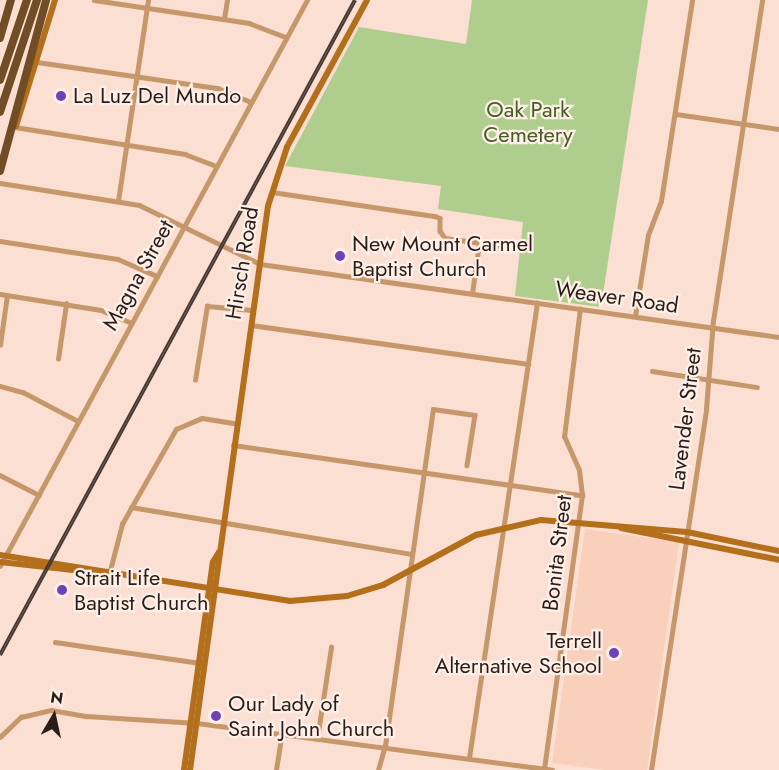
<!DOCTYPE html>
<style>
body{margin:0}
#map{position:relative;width:779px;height:770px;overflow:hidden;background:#fbdfd2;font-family:Jost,sans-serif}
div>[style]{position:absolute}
.built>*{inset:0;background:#f9d0bc;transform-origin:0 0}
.green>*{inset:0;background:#afcd8c}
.minor>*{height:4.5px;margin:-2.25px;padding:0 2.25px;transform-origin:2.25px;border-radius:2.25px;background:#c6976a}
.tertiary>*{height:5px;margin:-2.5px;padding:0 2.5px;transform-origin:2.5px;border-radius:2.5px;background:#c6976a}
.secondary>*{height:6px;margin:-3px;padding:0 3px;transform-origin:3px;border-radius:3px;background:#b36f1b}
.motorway>*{height:8px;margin:-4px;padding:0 4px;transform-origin:4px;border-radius:4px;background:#714d26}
.rail>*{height:4px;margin-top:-2px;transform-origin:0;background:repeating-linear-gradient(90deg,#fef0e9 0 4.5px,#473932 0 9px);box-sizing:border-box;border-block:2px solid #473932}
.dots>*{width:16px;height:16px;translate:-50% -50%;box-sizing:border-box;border:3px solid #fef0e9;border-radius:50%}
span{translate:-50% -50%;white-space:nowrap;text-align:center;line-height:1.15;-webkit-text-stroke:4.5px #fef0e9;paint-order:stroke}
.poi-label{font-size:22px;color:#2a1e18}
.left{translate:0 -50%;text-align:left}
.right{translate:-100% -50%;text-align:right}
.park-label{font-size:22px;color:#455e21}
.street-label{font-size:22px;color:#2a1e18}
.north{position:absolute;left:24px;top:686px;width:60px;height:60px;-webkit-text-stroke:4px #fef0e9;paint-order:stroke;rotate:9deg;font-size:16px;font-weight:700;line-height:24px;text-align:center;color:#2a1e18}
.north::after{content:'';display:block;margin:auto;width:21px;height:27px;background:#2a1e18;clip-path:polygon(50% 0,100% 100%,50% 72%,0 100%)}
</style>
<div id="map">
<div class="built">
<div style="left:585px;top:529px;width:95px;height:236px;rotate:8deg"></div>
</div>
<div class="green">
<div style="clip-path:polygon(472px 0,648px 0,601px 307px,515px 296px,523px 222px,438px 209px,441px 186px,285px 166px,359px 27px,466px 44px)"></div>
</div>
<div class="minor">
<div style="left:94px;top:0;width:157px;rotate:8.4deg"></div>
<div style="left:249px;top:23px;width:40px;rotate:21deg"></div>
<div style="left:224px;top:19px;width:19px;rotate:-81deg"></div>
<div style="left:37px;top:62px;width:183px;rotate:8.2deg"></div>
<div style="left:218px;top:88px;width:36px;rotate:23deg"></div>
<div style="left:676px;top:114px;width:104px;rotate:8.3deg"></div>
<div style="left:15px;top:127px;width:172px;rotate:9deg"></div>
<div style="left:185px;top:154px;width:33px;rotate:21deg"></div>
<div style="left:272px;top:192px;width:165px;rotate:8.4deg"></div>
<div style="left:435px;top:216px;width:5px;rotate:22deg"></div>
<div style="left:440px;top:218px;width:13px;rotate:90deg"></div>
<div style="left:440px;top:231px;width:9px;rotate:54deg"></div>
<div style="left:445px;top:238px;width:67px;rotate:7.8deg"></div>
<div style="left:118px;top:201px;width:203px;rotate:-81.5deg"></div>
<div style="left:0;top:241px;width:119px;rotate:8.7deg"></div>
<div style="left:118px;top:259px;width:43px;rotate:23.6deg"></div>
<div style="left:0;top:294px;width:102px;rotate:9deg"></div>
<div style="left:101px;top:310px;width:33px;rotate:23deg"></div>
<div style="left:472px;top:294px;width:51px;rotate:-82.2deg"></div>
<div style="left:635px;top:316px;width:82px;rotate:-80.9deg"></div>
<div style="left:648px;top:235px;width:36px;rotate:-69deg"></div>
<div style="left:661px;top:201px;width:203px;rotate:-81.2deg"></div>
<div style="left:251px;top:325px;width:280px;rotate:8deg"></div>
<div style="left:0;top:345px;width:50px;rotate:-82deg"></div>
<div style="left:58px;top:359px;width:56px;rotate:-81.7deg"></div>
<div style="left:652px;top:371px;width:106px;rotate:8.7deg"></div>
<div style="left:195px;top:380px;width:75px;rotate:-80.8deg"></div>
<div style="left:207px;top:306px;width:45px;rotate:5.1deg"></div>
<div style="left:0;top:386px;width:24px;rotate:15deg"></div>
<div style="left:23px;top:392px;width:62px;rotate:27.8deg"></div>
<div style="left:233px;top:445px;width:353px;rotate:8.2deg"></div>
<div style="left:0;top:475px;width:44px;rotate:27.1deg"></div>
<div style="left:131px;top:507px;width:285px;rotate:9.5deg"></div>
<div style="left:0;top:566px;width:644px;rotate:-61.52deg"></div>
<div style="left:109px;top:574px;width:52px;rotate:-75.4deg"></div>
<div style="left:122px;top:524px;width:109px;rotate:-60.4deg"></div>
<div style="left:176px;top:429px;width:28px;rotate:-23deg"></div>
<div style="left:202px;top:418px;width:33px;rotate:9deg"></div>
<div style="left:55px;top:642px;width:148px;rotate:8.2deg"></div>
<div style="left:0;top:737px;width:29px;rotate:-44deg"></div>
<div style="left:21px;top:717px;width:31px;rotate:-13deg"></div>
<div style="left:51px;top:710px;width:36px;rotate:10deg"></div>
<div style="left:86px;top:716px;width:111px;rotate:3.6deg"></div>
<div style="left:197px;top:723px;width:358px;rotate:7.5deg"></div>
<div style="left:317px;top:739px;width:93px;rotate:-81.3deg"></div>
<div style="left:469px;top:758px;width:460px;rotate:-81.5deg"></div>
<div style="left:544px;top:769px;width:277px;rotate:-82.1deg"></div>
<div style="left:582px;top:495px;width:25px;rotate:-97deg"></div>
<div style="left:579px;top:470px;width:36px;rotate:-114deg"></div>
<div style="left:564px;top:437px;width:129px;rotate:-82.9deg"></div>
<div style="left:276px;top:770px;width:36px;rotate:-81deg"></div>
<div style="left:378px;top:770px;width:25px;rotate:-74deg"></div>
<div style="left:385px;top:746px;width:340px;rotate:-81.9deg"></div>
<div style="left:433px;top:409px;width:42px;rotate:8.1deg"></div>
<div style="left:475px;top:415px;width:51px;rotate:99.1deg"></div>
<div style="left:651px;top:770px;width:365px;rotate:-81.3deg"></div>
<div style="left:706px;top:409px;width:88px;rotate:-85.5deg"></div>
<div style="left:713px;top:321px;width:325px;rotate:-81.3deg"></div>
</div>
<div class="tertiary">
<div style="left:0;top:183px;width:141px;rotate:9deg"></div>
<div style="left:139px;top:205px;width:135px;rotate:26deg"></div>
<div style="left:260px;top:264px;width:524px;rotate:8.01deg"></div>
</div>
<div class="secondary">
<div style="left:16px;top:126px;width:132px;rotate:-72.8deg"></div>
<div style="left:621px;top:528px;width:161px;rotate:11.4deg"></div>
<div style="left:0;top:555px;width:294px;rotate:9deg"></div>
<div style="left:290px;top:601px;width:57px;rotate:-5deg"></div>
<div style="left:347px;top:596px;width:38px;rotate:-17deg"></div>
<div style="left:383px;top:585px;width:106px;rotate:-28.3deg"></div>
<div style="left:476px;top:535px;width:67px;rotate:-13deg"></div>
<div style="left:541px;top:520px;width:146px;rotate:4.7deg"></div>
<div style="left:687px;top:532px;width:94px;rotate:11.7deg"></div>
<div style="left:0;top:562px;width:110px;rotate:6.3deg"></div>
<div style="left:184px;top:770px;width:210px;rotate:-82.1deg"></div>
<div style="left:213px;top:562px;width:12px;rotate:-59deg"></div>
<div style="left:190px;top:770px;width:569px;rotate:-82.13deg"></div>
<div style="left:268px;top:206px;width:62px;rotate:-72.1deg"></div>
<div style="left:287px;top:147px;width:167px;rotate:-61.4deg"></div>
</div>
<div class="motorway">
<div style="left:0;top:38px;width:40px;rotate:-74deg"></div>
<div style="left:0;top:80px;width:84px;rotate:-71.4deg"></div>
<div style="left:0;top:112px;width:118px;rotate:-71.7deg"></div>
<div style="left:0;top:171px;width:177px;rotate:-74.9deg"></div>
</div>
<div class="rail">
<div style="left:0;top:655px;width:745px;rotate:-61.54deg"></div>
</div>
<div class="dots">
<div style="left:61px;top:96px;background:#7040b7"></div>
<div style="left:340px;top:256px;background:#7040b7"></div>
<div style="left:62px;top:590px;background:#7040b7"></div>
<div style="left:614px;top:653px;background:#7040b7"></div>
<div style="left:216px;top:716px;background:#7040b7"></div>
</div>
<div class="poi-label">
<span class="left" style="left:73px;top:96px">La Luz Del Mundo</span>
<span class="left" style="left:352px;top:256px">New Mount Carmel<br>Baptist Church</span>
<span class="left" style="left:74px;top:590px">Strait Life<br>Baptist Church</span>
<span class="right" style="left:602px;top:653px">Terrell<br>Alternative School</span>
<span class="left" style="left:228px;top:716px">Our Lady of<br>Saint John Church</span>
</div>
<div class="park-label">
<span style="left:528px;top:122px">Oak Park<br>Cemetery</span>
</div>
<div class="street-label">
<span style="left:242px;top:263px;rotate:-81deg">Hirsch Road</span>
<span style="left:138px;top:275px;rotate:-61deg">Magna Street</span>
<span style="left:617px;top:297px;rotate:8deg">Weaver Road</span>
<span style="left:685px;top:419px;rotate:-83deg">Lavender Street</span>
<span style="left:557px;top:553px;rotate:-83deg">Bonita Street</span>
</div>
<div class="north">N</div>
</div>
